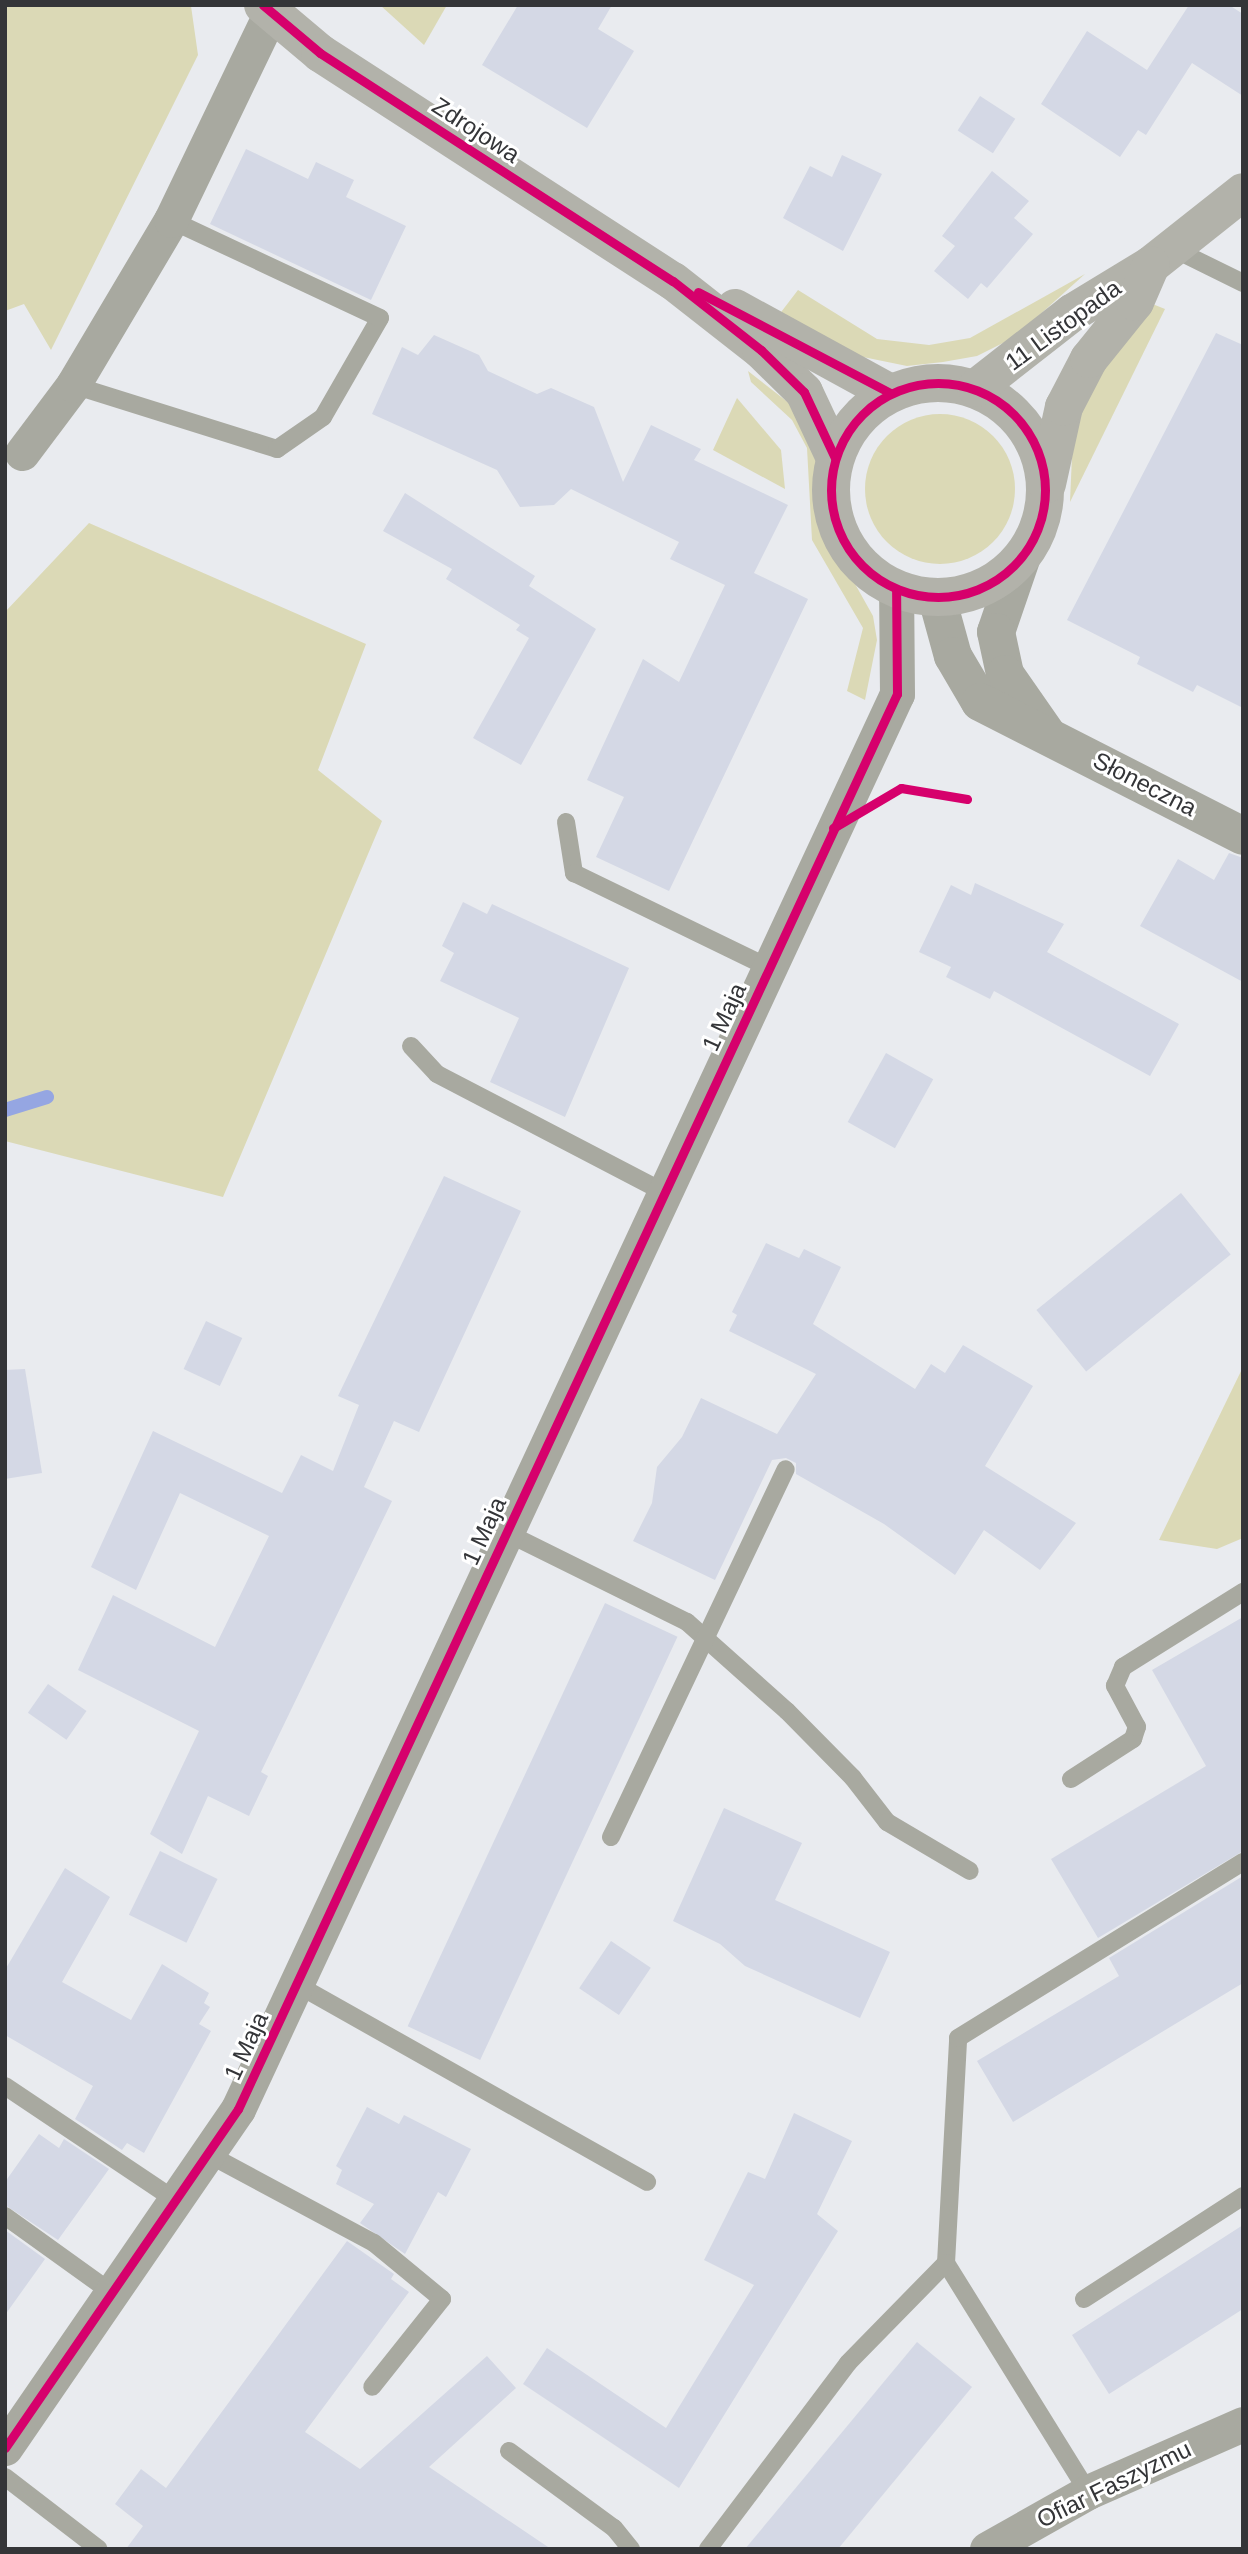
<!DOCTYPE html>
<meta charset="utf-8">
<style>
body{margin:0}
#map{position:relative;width:1248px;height:2554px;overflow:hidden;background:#e9ebef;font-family:Arial,sans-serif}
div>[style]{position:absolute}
.green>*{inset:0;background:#dbd9b6}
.round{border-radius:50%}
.stream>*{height:14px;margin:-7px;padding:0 7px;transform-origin:7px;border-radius:7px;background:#95a6e2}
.building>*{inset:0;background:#d4d8e5;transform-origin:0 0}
.service>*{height:18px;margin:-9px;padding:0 9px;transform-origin:9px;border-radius:9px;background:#a8a9a0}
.minor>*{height:35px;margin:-17.5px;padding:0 17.5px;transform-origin:17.5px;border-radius:17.5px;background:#a8a9a0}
.tertiary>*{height:38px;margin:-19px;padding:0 19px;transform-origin:19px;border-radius:19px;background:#a8a9a0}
.secondary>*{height:38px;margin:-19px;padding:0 19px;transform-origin:19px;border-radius:19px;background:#b2b2aa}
.secondary>.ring{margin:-19px;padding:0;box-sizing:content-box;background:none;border:38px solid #b2b2aa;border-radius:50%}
.cycleway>*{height:9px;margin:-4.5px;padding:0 4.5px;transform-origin:4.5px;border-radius:4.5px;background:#d6006c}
.cycleway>.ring{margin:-4.5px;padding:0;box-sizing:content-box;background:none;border:9px solid #d6006c;border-radius:50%}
span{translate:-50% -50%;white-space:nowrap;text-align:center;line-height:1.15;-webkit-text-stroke:6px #fff;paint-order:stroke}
.street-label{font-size:24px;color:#343538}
.frame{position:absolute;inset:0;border:7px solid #343538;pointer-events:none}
</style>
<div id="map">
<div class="green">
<div style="clip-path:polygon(5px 5px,191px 6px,198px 55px,51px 350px,24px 304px,5px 311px)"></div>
<div style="clip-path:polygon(380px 5px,447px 5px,424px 45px)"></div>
<div style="clip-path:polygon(1085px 274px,1015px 337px,977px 356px,943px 362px,907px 366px,863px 357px,775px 320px,798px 290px,877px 339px,929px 345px,970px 338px)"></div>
<div style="clip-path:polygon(1150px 303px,1165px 309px,1070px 502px,1073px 433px,1083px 400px)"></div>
<div style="clip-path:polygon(748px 371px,794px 407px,817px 448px,817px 516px,873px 616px,877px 640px,865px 700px,847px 691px,863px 628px,812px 540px,807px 448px,792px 420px,751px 382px)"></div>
<div style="clip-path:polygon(737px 398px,781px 450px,785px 489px,713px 450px)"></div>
<div class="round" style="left:865px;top:414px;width:150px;height:150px"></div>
<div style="clip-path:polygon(89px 523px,366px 644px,318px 770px,382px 821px,223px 1197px,5px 1141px,5px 612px)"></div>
<div style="clip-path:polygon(1243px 1367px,1243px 1538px,1217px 1549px,1159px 1540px)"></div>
</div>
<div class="stream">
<div style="left:5px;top:1110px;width:44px;rotate:-17.2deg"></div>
</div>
<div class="building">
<div style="clip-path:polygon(518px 5px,612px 5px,598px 29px,634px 51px,587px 128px,482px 65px)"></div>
<div style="clip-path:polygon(1189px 5px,1229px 5px,1243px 14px,1243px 96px,1192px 63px,1146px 135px,1138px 130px,1120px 157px,1041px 104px,1087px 31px,1147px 70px)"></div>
<div style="left:980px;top:96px;width:42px;height:41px;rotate:33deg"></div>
<div style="clip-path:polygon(246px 149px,308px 179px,316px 162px,354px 180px,346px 197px,406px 226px,371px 300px,210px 224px)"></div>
<div style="clip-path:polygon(842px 155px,882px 174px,843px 251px,783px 218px,810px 166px,832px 177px)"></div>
<div style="clip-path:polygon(992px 171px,1029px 201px,1014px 218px,1033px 234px,987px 288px,981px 283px,968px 299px,934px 271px,955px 246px,942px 236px)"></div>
<div style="clip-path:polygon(1216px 333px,1243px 345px,1243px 708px,1197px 685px,1193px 692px,1137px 664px,1140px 657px,1067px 620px)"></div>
<div style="clip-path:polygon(434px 335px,479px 355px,488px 371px,537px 394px,551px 388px,594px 407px,623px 482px,651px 425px,701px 449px,694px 460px,788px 505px,754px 573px,808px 599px,669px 891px,596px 857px,624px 797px,587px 780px,643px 659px,679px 682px,725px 585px,670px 559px,679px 542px,571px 489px,554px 505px,520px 507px,497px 470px,372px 414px,402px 347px,418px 355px)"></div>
<div style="clip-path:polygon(405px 493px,535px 576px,529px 586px,596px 629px,521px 765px,473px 738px,529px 638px,516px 630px,520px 625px,446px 579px,452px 569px,383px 531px)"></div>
<div style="clip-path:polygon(1229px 853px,1243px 858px,1243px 982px,1140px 926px,1178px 859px,1214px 880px)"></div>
<div style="clip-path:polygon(975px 883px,1064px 924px,1047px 952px,1179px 1024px,1150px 1076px,994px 991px,990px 999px,946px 977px,951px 967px,919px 952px,951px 885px,971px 895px)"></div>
<div style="clip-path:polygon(463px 902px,487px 914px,492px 904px,629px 968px,565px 1117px,490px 1082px,519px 1018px,440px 981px,454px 953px,442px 946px)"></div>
<div style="left:886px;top:1053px;width:54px;height:79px;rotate:29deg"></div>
<div style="clip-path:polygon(444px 1176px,521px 1211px,419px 1432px,394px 1421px,364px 1487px,392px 1501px,261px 1772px,268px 1776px,249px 1816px,208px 1796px,182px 1854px,150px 1834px,199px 1731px,78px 1670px,113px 1595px,215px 1647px,269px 1536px,180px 1493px,136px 1590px,91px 1567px,153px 1431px,282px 1493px,301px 1455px,333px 1471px,359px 1405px,338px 1396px)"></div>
<div style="left:1181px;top:1193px;width:79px;height:186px;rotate:51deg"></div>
<div style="clip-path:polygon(766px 1243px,799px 1258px,804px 1249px,841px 1267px,813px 1324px,915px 1389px,931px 1364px,945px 1373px,963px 1345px,1033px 1386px,985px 1466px,1076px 1523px,1040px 1570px,984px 1530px,955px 1575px,884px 1524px,796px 1474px,796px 1463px,786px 1458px,772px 1460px,715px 1580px,633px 1541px,652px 1503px,657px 1467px,682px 1437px,701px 1398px,777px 1434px,816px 1374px,729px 1331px,737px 1315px,732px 1312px)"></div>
<div style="left:206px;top:1321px;width:40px;height:53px;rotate:25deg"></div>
<div style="clip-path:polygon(25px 1369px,42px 1473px,5px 1479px,5px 1370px)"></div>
<div style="left:605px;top:1603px;width:80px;height:467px;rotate:25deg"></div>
<div style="clip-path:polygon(1243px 1617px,1243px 1851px,1098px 1938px,1051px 1859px,1206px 1766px,1152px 1670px)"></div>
<div style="left:48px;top:1684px;width:47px;height:35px;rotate:35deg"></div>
<div style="clip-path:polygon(724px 1808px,802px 1843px,775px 1900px,890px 1952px,860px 2018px,745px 1966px,720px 1944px,673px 1921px)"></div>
<div style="left:160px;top:1851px;width:64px;height:71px;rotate:26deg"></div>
<div style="clip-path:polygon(65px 1868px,110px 1897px,62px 1982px,131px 2020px,162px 1964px,209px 1993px,204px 2003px,210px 2007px,199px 2024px,211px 2031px,144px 2153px,127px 2143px,122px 2150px,75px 2119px,93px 2086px,5px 2035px,5px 1970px)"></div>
<div style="clip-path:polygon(1243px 1876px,1243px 1983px,1013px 2122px,977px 2061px,1119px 1976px,1109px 1958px)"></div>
<div style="left:611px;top:1941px;width:48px;height:57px;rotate:34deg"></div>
<div style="clip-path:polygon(367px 2107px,399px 2124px,404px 2115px,471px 2149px,446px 2197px,438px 2192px,405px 2254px,360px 2223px,374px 2204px,336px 2184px,342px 2170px,336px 2166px)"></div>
<div style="clip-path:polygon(794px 2113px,852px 2141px,817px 2214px,838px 2231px,679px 2488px,523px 2384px,547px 2348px,666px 2428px,754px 2285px,704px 2260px,748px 2172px,765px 2179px)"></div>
<div style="clip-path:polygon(39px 2134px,59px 2148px,64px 2139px,109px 2169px,58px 2240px,5px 2205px,5px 2182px)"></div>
<div style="clip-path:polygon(1243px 2225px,1243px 2309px,1109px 2394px,1072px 2335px)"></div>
<div style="clip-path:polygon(5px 2230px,45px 2259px,5px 2315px)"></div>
<div style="clip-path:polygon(347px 2241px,394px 2274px,391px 2279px,409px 2292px,305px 2432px,360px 2469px,487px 2356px,516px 2388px,429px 2467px,551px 2549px,126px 2549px,143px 2526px,115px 2504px,141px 2469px,166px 2488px)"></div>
<div style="clip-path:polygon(917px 2342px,972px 2387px,838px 2549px,745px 2549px)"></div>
</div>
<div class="service">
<div style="left:1172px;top:248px;width:79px;rotate:26.2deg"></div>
<div style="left:73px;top:385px;width:214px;rotate:17.4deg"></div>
<div style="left:277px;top:449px;width:56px;rotate:-34.8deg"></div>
<div style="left:323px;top:417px;width:114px;rotate:-60.1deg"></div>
<div style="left:380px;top:318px;width:231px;rotate:-154.9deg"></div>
<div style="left:566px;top:822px;width:52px;rotate:81.1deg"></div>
<div style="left:574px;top:873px;width:216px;rotate:25.9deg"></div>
<div style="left:411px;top:1046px;width:38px;rotate:47deg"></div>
<div style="left:437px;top:1074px;width:256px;rotate:27.5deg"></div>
<div style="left:505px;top:1532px;width:203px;rotate:26.3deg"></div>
<div style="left:687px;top:1622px;width:134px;rotate:41.7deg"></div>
<div style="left:787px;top:1711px;width:94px;rotate:45.4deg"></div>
<div style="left:853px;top:1778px;width:56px;rotate:52.3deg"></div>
<div style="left:887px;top:1822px;width:96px;rotate:30.6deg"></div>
<div style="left:1071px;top:1779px;width:74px;rotate:-32.8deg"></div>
<div style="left:1133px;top:1739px;width:13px;rotate:-72deg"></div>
<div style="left:1137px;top:1727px;width:47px;rotate:-118.2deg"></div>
<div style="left:1115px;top:1686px;width:21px;rotate:-67deg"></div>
<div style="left:1123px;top:1667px;width:142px;rotate:-32deg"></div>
<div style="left:611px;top:1837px;width:407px;rotate:-64.6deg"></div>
<div style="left:296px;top:1984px;width:403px;rotate:29.4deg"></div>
<div style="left:5px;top:2086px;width:207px;rotate:33.8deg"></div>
<div style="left:208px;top:2154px;width:188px;rotate:28.2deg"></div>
<div style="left:374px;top:2243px;width:88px;rotate:39.5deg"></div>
<div style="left:442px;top:2299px;width:112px;rotate:128.5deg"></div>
<div style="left:5px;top:2216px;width:135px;rotate:35.7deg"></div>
<div style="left:1084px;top:2299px;width:189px;rotate:-32.9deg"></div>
<div style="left:509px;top:2451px;width:130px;rotate:36.3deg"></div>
<div style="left:614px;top:2528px;width:27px;rotate:51deg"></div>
<div style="left:5px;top:2477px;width:118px;rotate:37.5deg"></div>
<div style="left:1088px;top:2492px;width:269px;rotate:-121.8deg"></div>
<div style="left:946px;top:2263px;width:225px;rotate:-86.9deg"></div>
<div style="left:958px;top:2038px;width:335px;rotate:-31.7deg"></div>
<div style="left:708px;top:2549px;width:233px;rotate:-53deg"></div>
<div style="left:848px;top:2363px;width:140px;rotate:-45.6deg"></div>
</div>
<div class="minor">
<div style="left:22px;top:453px;width:85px;rotate:-53.1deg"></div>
<div style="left:73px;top:385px;width:192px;rotate:-59.3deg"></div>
<div style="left:171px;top:220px;width:231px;rotate:-64.3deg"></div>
<div style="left:5px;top:2448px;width:411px;rotate:-55.5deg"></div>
<div style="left:238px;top:2109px;width:1561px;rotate:-65.03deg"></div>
<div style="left:897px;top:694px;width:105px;rotate:-90.5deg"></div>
<div style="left:987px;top:2549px;width:116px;rotate:-29.4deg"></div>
<div style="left:1088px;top:2492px;width:169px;rotate:-23.7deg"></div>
</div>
<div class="tertiary">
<div style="left:1021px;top:559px;width:77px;rotate:108.9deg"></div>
<div style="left:996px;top:632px;width:43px;rotate:77.9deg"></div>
<div style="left:1005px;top:674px;width:72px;rotate:55.2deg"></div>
<div style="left:937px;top:598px;width:60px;rotate:74.6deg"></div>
<div style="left:953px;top:656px;width:53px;rotate:59.6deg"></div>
<div style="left:980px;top:702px;width:295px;rotate:27deg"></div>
</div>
<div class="secondary">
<div style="left:263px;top:5px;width:75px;rotate:40.1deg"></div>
<div style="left:320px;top:53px;width:420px;rotate:32.9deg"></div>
<div style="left:673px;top:281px;width:112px;rotate:38.1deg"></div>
<div style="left:761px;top:350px;width:60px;rotate:44.3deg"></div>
<div style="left:804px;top:392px;width:73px;rotate:64.8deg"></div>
<div style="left:735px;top:308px;width:177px;rotate:28.7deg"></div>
<div class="ring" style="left:831px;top:383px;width:176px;height:176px"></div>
<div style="left:976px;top:388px;width:122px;rotate:-38deg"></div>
<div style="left:1072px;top:313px;width:92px;rotate:-31.3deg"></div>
<div style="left:1151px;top:265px;width:117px;rotate:-38.4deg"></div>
<div style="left:1047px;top:484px;width:79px;rotate:-77.6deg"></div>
<div style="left:1064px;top:407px;width:54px;rotate:-62.5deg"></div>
<div style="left:1089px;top:359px;width:73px;rotate:-51.1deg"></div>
<div style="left:1135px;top:302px;width:40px;rotate:-66.6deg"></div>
</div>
<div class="cycleway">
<div style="left:263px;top:5px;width:75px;rotate:40.1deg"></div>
<div style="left:320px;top:53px;width:420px;rotate:32.9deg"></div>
<div style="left:673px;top:281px;width:112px;rotate:38.1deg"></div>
<div style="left:761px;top:350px;width:60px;rotate:44.3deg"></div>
<div style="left:804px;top:392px;width:73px;rotate:64.8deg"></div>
<div style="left:698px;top:292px;width:217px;rotate:27.7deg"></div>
<div class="ring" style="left:831px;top:383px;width:205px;height:205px"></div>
<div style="left:833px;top:828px;width:79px;rotate:-30.5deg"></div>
<div style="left:901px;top:788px;width:67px;rotate:9.5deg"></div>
<div style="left:5px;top:2448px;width:411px;rotate:-55.5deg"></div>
<div style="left:238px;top:2109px;width:1561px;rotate:-65.03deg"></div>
<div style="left:897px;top:694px;width:105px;rotate:-90.5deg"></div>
</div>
<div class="street-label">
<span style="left:476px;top:130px;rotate:33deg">Zdrojowa</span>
<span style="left:1063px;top:325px;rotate:-36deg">11 Listopada</span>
<span style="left:1145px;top:784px;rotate:27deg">Słoneczna</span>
<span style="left:724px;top:1017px;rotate:-65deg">1 Maja</span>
<span style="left:484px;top:1531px;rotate:-65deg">1 Maja</span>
<span style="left:246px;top:2046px;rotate:-65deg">1 Maja</span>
<span style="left:1114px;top:2484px;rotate:-26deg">Ofiar Faszyzmu</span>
</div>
<div class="frame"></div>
</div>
